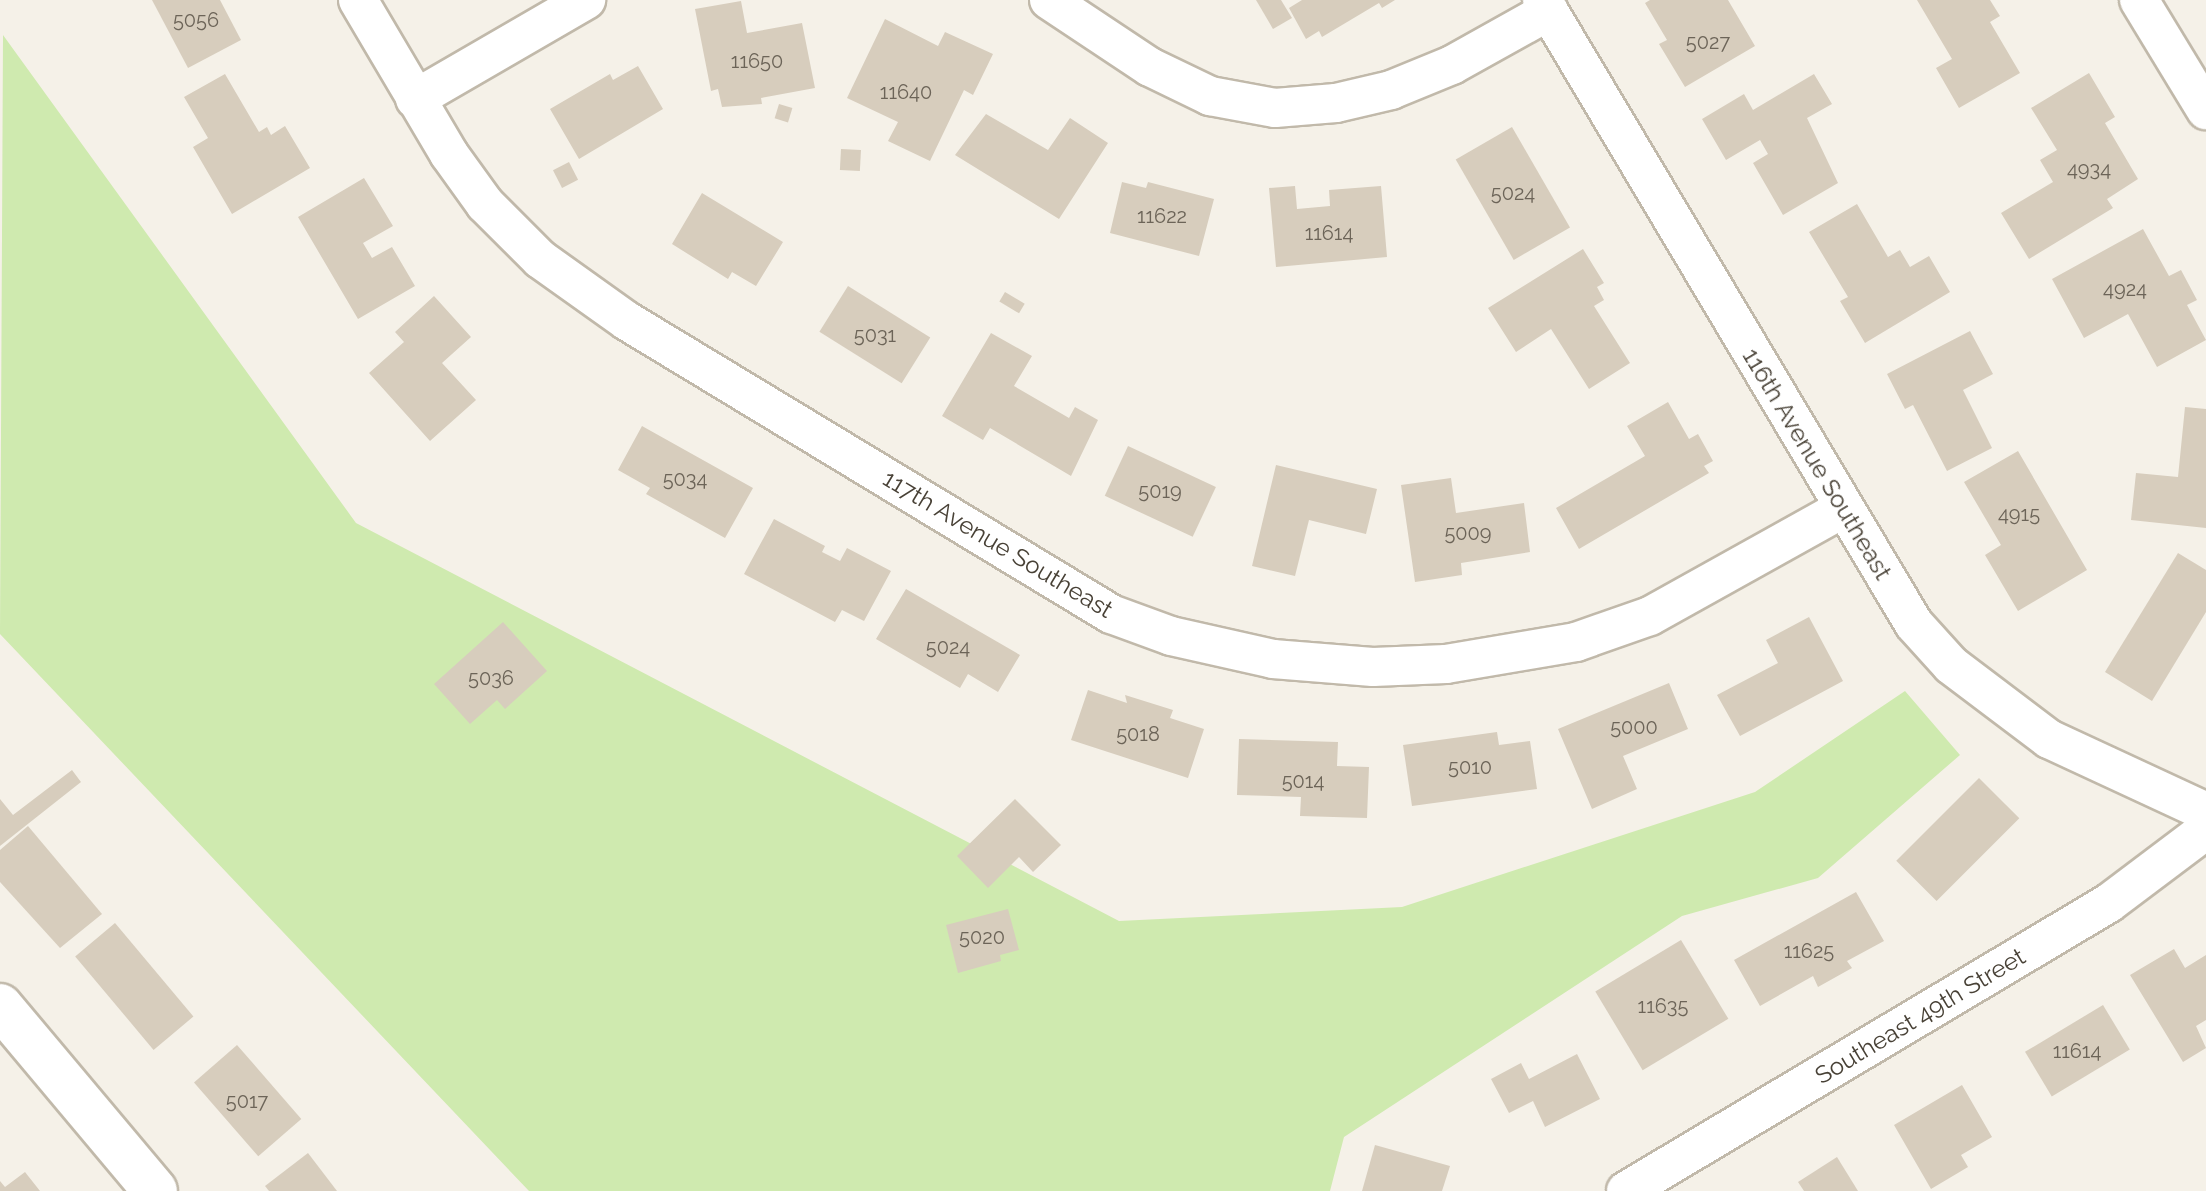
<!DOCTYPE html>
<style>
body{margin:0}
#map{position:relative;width:2206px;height:1191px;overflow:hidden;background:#f5f1e8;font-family:Raleway,sans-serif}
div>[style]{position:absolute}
.green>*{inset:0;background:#cfeaaf}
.building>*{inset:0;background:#d7cdbd;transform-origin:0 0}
.roads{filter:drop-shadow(2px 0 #c1b9aa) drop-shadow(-2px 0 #c1b9aa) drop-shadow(0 2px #c1b9aa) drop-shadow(0 -2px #c1b9aa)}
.minor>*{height:38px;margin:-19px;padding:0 19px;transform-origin:19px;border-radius:19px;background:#fff}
.tertiary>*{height:44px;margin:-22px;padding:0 22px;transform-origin:22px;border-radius:22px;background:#fff}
span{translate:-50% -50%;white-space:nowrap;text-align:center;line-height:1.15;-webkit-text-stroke:7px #fff;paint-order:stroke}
.number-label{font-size:20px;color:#6c6458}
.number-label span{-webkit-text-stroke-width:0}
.street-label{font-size:24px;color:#484136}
</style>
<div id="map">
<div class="green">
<div style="clip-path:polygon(3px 35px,356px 523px,1119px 921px,1402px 907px,1755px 792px,1905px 691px,1960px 755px,1818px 878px,1682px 916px,1344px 1137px,1330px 1191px,529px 1191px,0 634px)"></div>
</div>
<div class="building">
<div style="clip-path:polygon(152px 0,220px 0,241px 40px,188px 68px)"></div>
<div style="clip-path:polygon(1256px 0,1281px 0,1292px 18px,1273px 29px)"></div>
<div style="clip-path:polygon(1302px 0,1395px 0,1382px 8px,1379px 3px,1322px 37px,1319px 31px,1306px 39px,1289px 8px)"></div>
<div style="clip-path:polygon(1650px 0,1728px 0,1755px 46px,1685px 87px,1659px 44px,1667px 40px,1645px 3px)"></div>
<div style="clip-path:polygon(1917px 0,1990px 0,2000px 16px,1990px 22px,2020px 73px,1959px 108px,1936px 68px,1952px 59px)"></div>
<div style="clip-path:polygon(741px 1px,747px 33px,802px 23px,815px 88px,761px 98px,762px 104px,722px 107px,718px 89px,711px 91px,695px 9px)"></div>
<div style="clip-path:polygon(885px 19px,938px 46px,945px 32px,993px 54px,973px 95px,964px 90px,930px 161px,888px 141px,898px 122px,847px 98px)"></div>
<div style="clip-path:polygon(638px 66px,663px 109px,579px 159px,550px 109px,610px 74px,613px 80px)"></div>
<div style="clip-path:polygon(2089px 73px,2115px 117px,2105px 123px,2138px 179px,2107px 199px,2113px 208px,2029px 259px,2001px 213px,2053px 182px,2040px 160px,2057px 150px,2031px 108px)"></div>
<div style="clip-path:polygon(225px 74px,259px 132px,267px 127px,271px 135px,285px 126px,310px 168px,232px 214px,193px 147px,208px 138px,184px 97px)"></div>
<div style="clip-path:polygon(1814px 74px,1832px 104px,1807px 118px,1838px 183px,1783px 215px,1753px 163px,1768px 154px,1760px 140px,1726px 160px,1702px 119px,1744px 94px,1753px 110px)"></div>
<div style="left:779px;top:104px;width:14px;height:15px;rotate:17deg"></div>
<div style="clip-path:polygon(986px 114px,1048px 150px,1070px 118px,1108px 143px,1059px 219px,955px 155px)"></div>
<div style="left:1512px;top:127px;width:116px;height:65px;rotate:60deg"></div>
<div style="left:841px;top:149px;width:20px;height:21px;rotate:3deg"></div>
<div style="left:569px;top:162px;width:20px;height:18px;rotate:63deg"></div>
<div style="clip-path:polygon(364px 178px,393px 226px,363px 243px,372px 258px,392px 247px,415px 286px,358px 319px,298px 217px)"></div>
<div style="clip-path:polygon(1122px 182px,1146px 188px,1148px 182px,1214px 199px,1199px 256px,1110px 233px)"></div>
<div style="clip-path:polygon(1295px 186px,1297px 209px,1330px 206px,1329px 190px,1381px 186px,1387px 257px,1276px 267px,1269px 188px)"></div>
<div style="clip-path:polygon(702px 193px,783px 242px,756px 286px,732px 272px,728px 279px,672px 244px)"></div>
<div style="clip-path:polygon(1857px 204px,1888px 257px,1900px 250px,1910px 267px,1929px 256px,1950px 292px,1865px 343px,1840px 301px,1848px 297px,1809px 232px)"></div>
<div style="clip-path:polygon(2143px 229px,2169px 276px,2181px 270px,2197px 300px,2187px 305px,2206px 340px,2157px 367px,2128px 314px,2084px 338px,2052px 279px)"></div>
<div style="clip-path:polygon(1583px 249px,1604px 283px,1597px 287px,1604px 300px,1594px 306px,1630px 363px,1589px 389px,1551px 329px,1516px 352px,1488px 308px)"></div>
<div style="left:848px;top:286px;width:97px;height:54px;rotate:32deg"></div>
<div style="left:1005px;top:292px;width:23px;height:11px;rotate:31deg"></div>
<div style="clip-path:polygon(434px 296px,471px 337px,442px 363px,476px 400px,430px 441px,369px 373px,404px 342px,395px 332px)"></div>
<div style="clip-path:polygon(1970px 331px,1993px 374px,1963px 390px,1992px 448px,1947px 471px,1913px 405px,1905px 409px,1887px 374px)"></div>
<div style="clip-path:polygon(991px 333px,1032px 356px,1014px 386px,1069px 418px,1075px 407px,1098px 420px,1071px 476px,990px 428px,983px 440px,942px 416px)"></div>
<div style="clip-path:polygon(1668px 402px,1689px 439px,1698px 434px,1713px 461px,1704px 466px,1709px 473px,1579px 549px,1556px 508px,1645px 456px,1627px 426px)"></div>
<div style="clip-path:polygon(2185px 407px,2206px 409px,2206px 528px,2131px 520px,2136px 473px,2178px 477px)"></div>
<div style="clip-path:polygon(642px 426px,753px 488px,725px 538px,646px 494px,650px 488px,618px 470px)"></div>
<div style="left:1128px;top:446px;width:97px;height:55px;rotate:25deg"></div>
<div style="clip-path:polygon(2018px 451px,2087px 570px,2018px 611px,1985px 555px,2001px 545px,1964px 482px)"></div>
<div style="clip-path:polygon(1276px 465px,1377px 489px,1366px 534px,1309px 520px,1295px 576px,1252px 566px)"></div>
<div style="clip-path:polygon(1451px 478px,1456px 513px,1524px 503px,1530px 552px,1461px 563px,1462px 575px,1415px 582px,1401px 485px)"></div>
<div style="clip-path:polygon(774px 519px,825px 546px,822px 552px,840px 561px,847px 548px,891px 571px,864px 621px,842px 610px,835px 622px,744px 574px)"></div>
<div style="clip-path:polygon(2178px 553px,2206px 570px,2206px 612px,2152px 701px,2105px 672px)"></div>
<div style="clip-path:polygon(906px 589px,1020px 655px,998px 692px,968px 674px,960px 688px,876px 639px)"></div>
<div style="clip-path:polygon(1809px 617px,1843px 681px,1740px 736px,1717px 695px,1778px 663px,1766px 640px)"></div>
<div style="clip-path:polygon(503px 622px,547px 671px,505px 709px,497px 700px,470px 724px,434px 684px)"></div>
<div style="clip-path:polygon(1669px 683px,1688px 729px,1623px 756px,1637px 789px,1592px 809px,1558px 729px)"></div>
<div style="clip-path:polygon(1088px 690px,1127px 703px,1125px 695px,1173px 710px,1170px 718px,1204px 729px,1188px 778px,1071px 740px)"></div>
<div style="clip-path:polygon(1497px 732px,1499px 745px,1530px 741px,1537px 789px,1412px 806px,1403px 745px)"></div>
<div style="clip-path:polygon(1239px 739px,1338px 742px,1337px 766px,1369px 767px,1367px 818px,1300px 816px,1301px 797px,1237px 795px)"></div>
<div style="clip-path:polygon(72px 770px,81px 782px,0 846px,0 799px,13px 815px)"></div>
<div style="left:1979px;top:778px;width:57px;height:117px;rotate:45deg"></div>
<div style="clip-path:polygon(1015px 799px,1061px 845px,1033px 872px,1019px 857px,988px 888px,957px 856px)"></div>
<div style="clip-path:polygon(28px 826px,102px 914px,60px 948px,0 882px,0 850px)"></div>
<div style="clip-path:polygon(1856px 892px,1884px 941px,1847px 961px,1852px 968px,1818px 987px,1813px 976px,1760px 1006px,1734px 960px)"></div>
<div style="clip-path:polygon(1008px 909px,1019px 950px,1000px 955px,1001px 961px,958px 973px,946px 925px)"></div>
<div style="left:115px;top:923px;width:122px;height:52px;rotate:50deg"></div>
<div style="left:1681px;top:940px;width:92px;height:100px;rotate:59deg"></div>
<div style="clip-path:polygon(2174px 949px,2185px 968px,2206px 955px,2206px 1020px,2196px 1026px,2206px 1048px,2183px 1062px,2130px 975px)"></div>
<div style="left:2103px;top:1005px;width:52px;height:91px;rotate:59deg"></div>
<div style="left:237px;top:1045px;width:98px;height:57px;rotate:49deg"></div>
<div style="clip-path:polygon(1577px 1054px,1600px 1099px,1545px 1127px,1533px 1101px,1509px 1113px,1491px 1079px,1521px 1063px,1529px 1079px)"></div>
<div style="clip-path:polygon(1962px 1085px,1992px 1137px,1961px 1155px,1968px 1167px,1931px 1189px,1894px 1125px)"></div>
<div style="clip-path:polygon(1375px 1145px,1450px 1166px,1442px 1191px,1362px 1191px)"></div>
<div style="clip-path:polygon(308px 1153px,337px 1191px,269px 1191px,265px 1186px)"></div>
<div style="clip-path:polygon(1837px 1157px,1858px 1191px,1804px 1191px,1798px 1182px)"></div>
<div style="clip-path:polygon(25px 1172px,40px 1191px,0 1191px,0 1181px,5px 1187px)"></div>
</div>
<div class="roads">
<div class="minor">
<div style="left:358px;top:0;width:179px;rotate:59.4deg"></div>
<div style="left:449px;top:154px;width:62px;rotate:54.2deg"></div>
<div style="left:485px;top:204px;width:78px;rotate:45deg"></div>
<div style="left:540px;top:259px;width:107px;rotate:35.5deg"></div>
<div style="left:627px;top:321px;width:566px;rotate:31.19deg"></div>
<div style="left:1111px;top:614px;width:64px;rotate:20.1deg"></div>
<div style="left:1171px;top:636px;width:105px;rotate:12.7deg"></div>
<div style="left:1273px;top:659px;width:100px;rotate:4.6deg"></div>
<div style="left:1373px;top:667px;width:73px;rotate:-2.4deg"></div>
<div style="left:1446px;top:664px;width:132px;rotate:-9.6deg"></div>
<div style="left:1576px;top:642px;width:78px;rotate:-19.4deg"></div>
<div style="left:1650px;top:616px;width:220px;rotate:-29.1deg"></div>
<div style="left:1049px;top:0;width:121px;rotate:33.6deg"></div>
<div style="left:1150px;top:67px;width:67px;rotate:25.8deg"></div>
<div style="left:1210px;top:96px;width:66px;rotate:10.5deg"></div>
<div style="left:1275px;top:108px;width:61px;rotate:-4.7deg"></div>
<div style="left:1336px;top:103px;width:57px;rotate:-13.3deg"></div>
<div style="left:1391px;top:90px;width:66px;rotate:-22.3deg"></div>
<div style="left:1452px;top:65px;width:111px;rotate:-29.1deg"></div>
<div style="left:1542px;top:0;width:726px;rotate:59.2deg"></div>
<div style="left:1914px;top:624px;width:55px;rotate:47.9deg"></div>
<div style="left:1951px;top:665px;width:123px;rotate:37.1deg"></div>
<div style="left:2049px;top:739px;width:173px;rotate:24.9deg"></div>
<div style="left:2139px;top:0;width:129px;rotate:58.7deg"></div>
<div style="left:415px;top:99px;width:198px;rotate:-30.1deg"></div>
<div style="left:1626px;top:1191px;width:562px;rotate:-30.81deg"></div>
<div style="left:2109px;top:903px;width:121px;rotate:-37deg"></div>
</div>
<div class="tertiary">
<div style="left:0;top:1006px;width:241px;rotate:50deg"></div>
</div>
</div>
<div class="number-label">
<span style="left:196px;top:20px">5056</span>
<span style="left:1708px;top:42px">5027</span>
<span style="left:757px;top:61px">11650</span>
<span style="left:906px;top:92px">11640</span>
<span style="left:2089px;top:169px">4934</span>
<span style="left:1513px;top:193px">5024</span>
<span style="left:1162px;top:216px">11622</span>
<span style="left:1329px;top:233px">11614</span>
<span style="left:2125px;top:289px">4924</span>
<span style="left:875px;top:335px">5031</span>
<span style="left:685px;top:479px">5034</span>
<span style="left:1160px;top:491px">5019</span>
<span style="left:2019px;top:514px">4915</span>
<span style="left:1468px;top:533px">5009</span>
<span style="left:948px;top:647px">5024</span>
<span style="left:491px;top:678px">5036</span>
<span style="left:1634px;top:727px">5000</span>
<span style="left:1138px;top:734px">5018</span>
<span style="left:1470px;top:767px">5010</span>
<span style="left:1303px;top:781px">5014</span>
<span style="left:982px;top:937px">5020</span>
<span style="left:1809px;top:951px">11625</span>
<span style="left:1663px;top:1006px">11635</span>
<span style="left:2077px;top:1051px">11614</span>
<span style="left:247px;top:1101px">5017</span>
</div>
<div class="street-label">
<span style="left:1817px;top:464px;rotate:59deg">116th Avenue Southeast</span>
<span style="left:998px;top:544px;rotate:31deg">117th Avenue Southeast</span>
<span style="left:1920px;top:1016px;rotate:-31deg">Southeast 49th Street</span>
</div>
</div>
